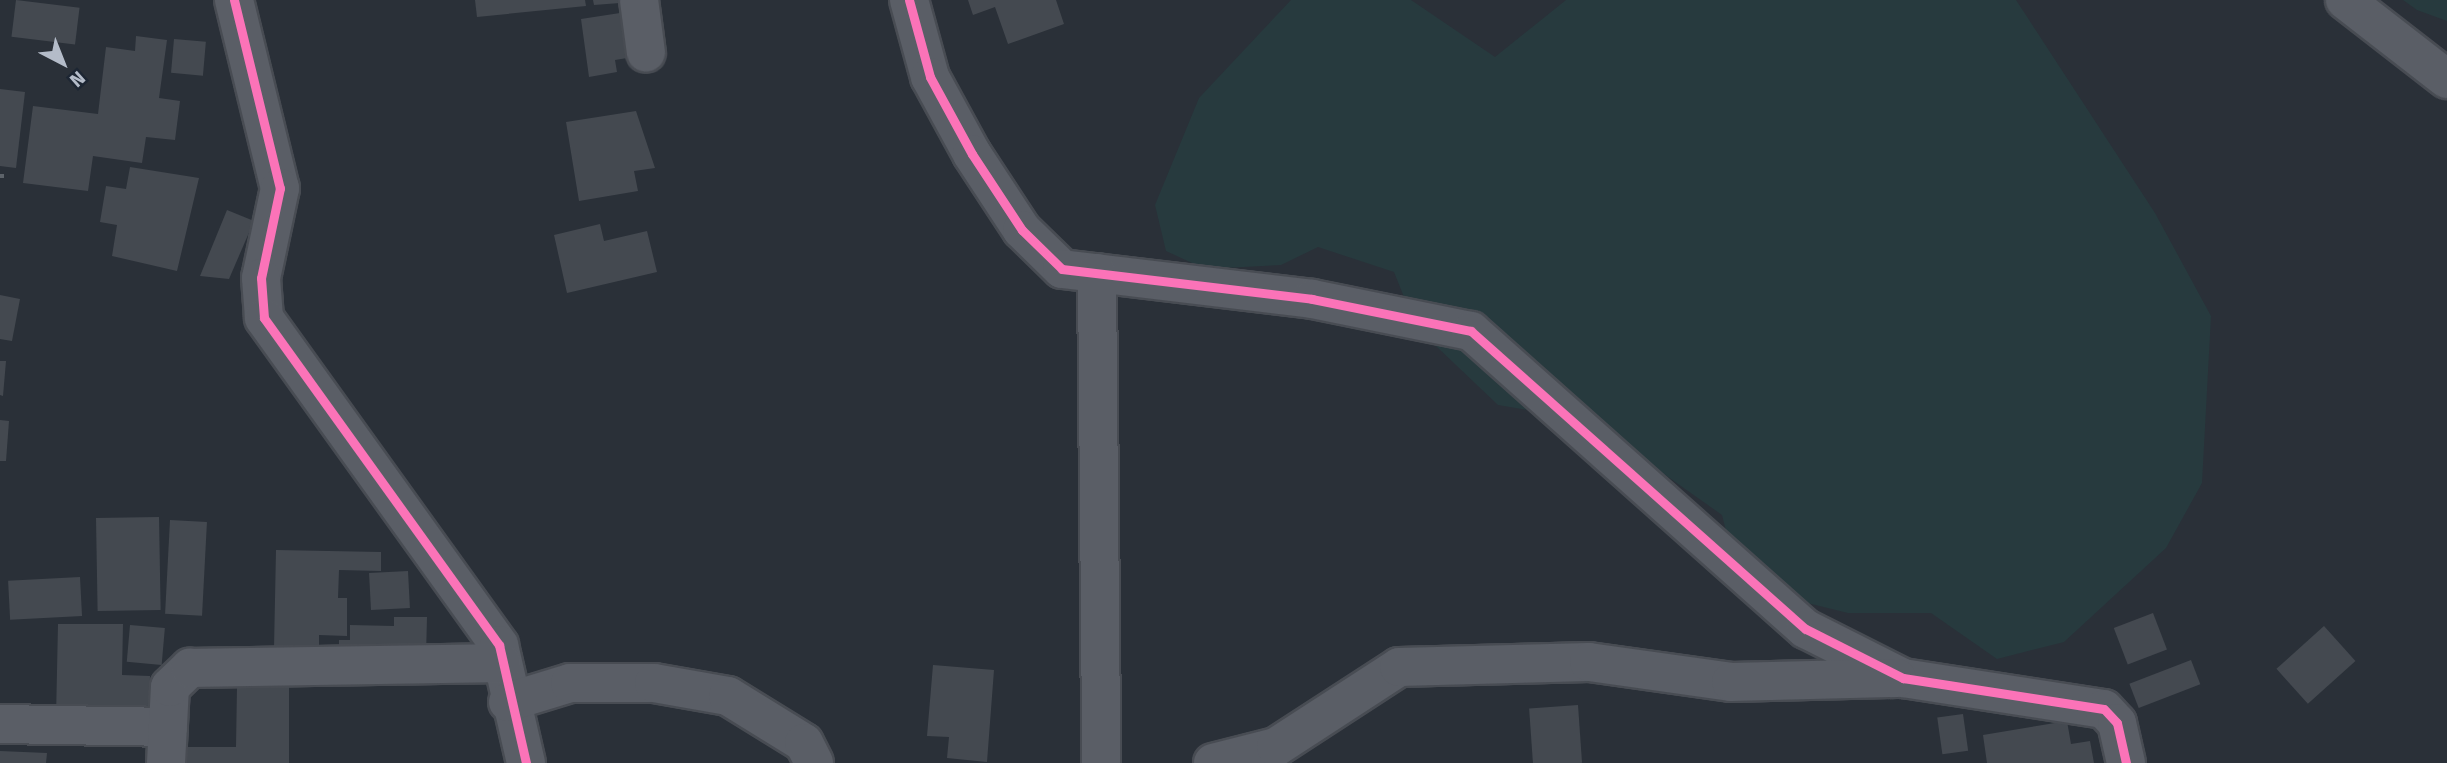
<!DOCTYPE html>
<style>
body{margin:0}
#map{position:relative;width:2447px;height:763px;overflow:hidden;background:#2a3038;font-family:"Fira Sans",sans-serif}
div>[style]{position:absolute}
.green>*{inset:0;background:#273a3e}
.building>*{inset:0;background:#444950;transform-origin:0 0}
.path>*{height:4.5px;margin-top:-2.25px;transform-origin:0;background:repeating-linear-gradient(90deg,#5d636a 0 5px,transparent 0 10px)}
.roads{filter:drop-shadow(2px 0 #484c53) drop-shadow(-2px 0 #484c53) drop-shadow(0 2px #484c53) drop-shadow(0 -2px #484c53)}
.minor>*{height:38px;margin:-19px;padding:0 19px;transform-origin:19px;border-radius:19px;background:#5a5e66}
.cycleway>*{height:9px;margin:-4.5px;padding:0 4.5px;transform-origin:4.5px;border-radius:4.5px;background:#fb73b8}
span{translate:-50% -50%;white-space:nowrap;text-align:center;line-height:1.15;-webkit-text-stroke:5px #1d2633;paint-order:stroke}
.north{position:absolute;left:28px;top:28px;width:70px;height:70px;-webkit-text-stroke:5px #1d2633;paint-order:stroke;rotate:138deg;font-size:19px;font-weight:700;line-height:28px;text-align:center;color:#b4bcc9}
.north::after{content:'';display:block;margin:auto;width:24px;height:32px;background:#b4bcc9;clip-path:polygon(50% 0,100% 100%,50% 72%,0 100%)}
</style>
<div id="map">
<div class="green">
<div style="clip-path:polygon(1291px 0,1411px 0,1495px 57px,1566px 0,2016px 0,2155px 213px,2211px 316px,2202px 483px,2166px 548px,2064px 642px,1997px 659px,1931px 613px,1848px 613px,1775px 595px,1733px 558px,1722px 515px,1647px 462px,1582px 419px,1498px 405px,1416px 327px,1394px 272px,1318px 247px,1281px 265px,1205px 269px,1166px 251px,1155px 205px,1199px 98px)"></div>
<div style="clip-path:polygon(2403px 0,2447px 0,2447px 21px,2417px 10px)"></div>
</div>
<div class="building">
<div style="left:16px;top:0;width:64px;height:37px;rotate:7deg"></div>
<div style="clip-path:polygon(475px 0,585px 0,586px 6px,477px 17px)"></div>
<div style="clip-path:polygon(593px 0,633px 0,633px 2px,594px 5px)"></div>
<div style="clip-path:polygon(968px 0,1056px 0,1064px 24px,1008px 44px,995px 7px,973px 15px)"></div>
<div style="clip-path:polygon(620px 13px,627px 58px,615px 60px,617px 72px,589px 77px,581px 19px)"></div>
<div style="clip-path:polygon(136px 36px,167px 40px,159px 98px,180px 101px,175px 140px,146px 137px,142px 163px,93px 156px,88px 191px,23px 183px,33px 106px,98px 114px,106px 47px,135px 51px)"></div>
<div style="left:174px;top:39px;width:32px;height:34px;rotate:5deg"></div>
<div style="clip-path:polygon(0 89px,25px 92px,16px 168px,0 166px)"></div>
<div style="clip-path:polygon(636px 111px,655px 168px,634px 171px,638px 191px,579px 201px,566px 122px)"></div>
<div style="clip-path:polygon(130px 167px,199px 178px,177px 271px,112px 256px,117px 225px,100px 222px,106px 186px,126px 189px)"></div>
<div style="clip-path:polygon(227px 210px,254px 221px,229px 279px,200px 276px)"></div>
<div style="clip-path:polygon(600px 224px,604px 241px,647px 231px,657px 272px,567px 293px,554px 235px)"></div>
<div style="clip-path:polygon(0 295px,20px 299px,12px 341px,0 339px)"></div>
<div style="clip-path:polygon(0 361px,6px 361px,3px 396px,0 395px)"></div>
<div style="clip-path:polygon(0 420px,9px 421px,6px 461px,0 461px)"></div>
<div style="left:159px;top:517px;width:93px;height:63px;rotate:89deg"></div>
<div style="left:170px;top:520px;width:37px;height:94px;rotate:3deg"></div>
<div style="clip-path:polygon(276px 550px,381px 552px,381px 571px,339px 570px,338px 598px,347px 598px,347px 636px,319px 635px,319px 648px,274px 648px)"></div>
<div style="left:408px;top:571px;width:37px;height:39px;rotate:87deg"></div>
<div style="left:80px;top:577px;width:39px;height:72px;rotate:87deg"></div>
<div style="left:2153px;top:613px;width:39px;height:42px;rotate:69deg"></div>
<div style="clip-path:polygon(394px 617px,427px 617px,426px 656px,339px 655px,339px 640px,350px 640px,350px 625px,394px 626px)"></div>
<div style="clip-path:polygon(58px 624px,123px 624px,122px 675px,150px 676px,149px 719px,56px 718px)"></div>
<div style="left:130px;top:625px;width:35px;height:37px;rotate:5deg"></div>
<div style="left:2324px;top:626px;width:47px;height:64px;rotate:48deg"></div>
<div style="left:2191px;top:660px;width:26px;height:66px;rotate:69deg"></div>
<div style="clip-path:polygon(933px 665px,994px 670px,987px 762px,947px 758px,949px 737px,927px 736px)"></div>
<div style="clip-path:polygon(237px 687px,289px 687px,289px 763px,174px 763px,175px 747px,236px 747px)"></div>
<div style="left:1578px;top:705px;width:58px;height:49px;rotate:86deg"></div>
<div style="left:1963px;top:714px;width:37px;height:26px;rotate:82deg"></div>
<div style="clip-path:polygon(2067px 721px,2071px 744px,2090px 741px,2094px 763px,1987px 763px,1983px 735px)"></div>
<div style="clip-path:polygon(0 751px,47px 753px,46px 763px,0 763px)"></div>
</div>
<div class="path">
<div style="left:0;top:176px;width:4px"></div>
</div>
<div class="roads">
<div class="minor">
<div style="left:234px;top:0;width:194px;rotate:76.3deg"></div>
<div style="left:280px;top:188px;width:92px;rotate:101.9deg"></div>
<div style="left:261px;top:278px;width:40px;rotate:85.7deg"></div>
<div style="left:264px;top:318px;width:403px;rotate:54.3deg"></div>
<div style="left:499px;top:645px;width:121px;rotate:77.1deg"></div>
<div style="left:639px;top:0;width:53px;rotate:82.5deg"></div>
<div style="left:909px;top:0;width:80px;rotate:74.7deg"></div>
<div style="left:930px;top:77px;width:88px;rotate:61.4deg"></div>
<div style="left:972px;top:154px;width:91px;rotate:56.7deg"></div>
<div style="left:1022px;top:230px;width:56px;rotate:44.3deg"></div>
<div style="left:1062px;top:269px;width:252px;rotate:6.8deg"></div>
<div style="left:1312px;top:299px;width:162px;rotate:11.4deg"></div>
<div style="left:1471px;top:331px;width:448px;rotate:41.7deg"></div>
<div style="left:1806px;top:629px;width:109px;rotate:26.8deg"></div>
<div style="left:1903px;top:678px;width:203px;rotate:8.8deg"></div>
<div style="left:2104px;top:709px;width:19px;rotate:47deg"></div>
<div style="left:2117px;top:723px;width:41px;rotate:77.3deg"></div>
<div style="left:2345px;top:0;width:129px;rotate:37.8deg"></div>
<div style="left:1097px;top:273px;width:490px;rotate:89.5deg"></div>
<div style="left:508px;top:702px;width:65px;rotate:-17deg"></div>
<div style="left:570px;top:683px;width:84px"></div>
<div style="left:654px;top:683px;width:75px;rotate:10deg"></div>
<div style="left:728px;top:696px;width:89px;rotate:31.7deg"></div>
<div style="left:804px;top:743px;width:22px;rotate:63deg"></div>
<div style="left:0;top:724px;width:168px;rotate:1deg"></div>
<div style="left:166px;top:763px;width:76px;rotate:-87deg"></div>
<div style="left:170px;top:687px;width:28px;rotate:-44deg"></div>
<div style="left:190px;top:668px;width:312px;rotate:-0.9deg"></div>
<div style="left:1213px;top:763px;width:65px;rotate:-14.3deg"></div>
<div style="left:1276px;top:747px;width:147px;rotate:-33deg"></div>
<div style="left:1399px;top:667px;width:190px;rotate:-1.5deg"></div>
<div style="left:1589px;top:662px;width:143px;rotate:8deg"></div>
<div style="left:1731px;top:682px;width:166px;rotate:-1.4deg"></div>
</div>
</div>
<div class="cycleway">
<div style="left:234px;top:0;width:194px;rotate:76.3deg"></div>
<div style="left:280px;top:188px;width:92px;rotate:101.9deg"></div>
<div style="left:261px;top:278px;width:40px;rotate:85.7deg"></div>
<div style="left:264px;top:318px;width:403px;rotate:54.3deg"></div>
<div style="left:499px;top:645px;width:121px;rotate:77.1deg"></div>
<div style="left:909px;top:0;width:80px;rotate:74.7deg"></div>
<div style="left:930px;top:77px;width:88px;rotate:61.4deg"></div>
<div style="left:972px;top:154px;width:91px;rotate:56.7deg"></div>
<div style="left:1022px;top:230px;width:56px;rotate:44.3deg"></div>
<div style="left:1062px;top:269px;width:252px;rotate:6.8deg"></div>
<div style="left:1312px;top:299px;width:162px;rotate:11.4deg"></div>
<div style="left:1471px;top:331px;width:448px;rotate:41.7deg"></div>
<div style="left:1806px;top:629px;width:109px;rotate:26.8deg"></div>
<div style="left:1903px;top:678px;width:203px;rotate:8.8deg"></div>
<div style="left:2104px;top:709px;width:19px;rotate:47deg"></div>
<div style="left:2117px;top:723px;width:41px;rotate:77.3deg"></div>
</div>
<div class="north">N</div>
</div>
